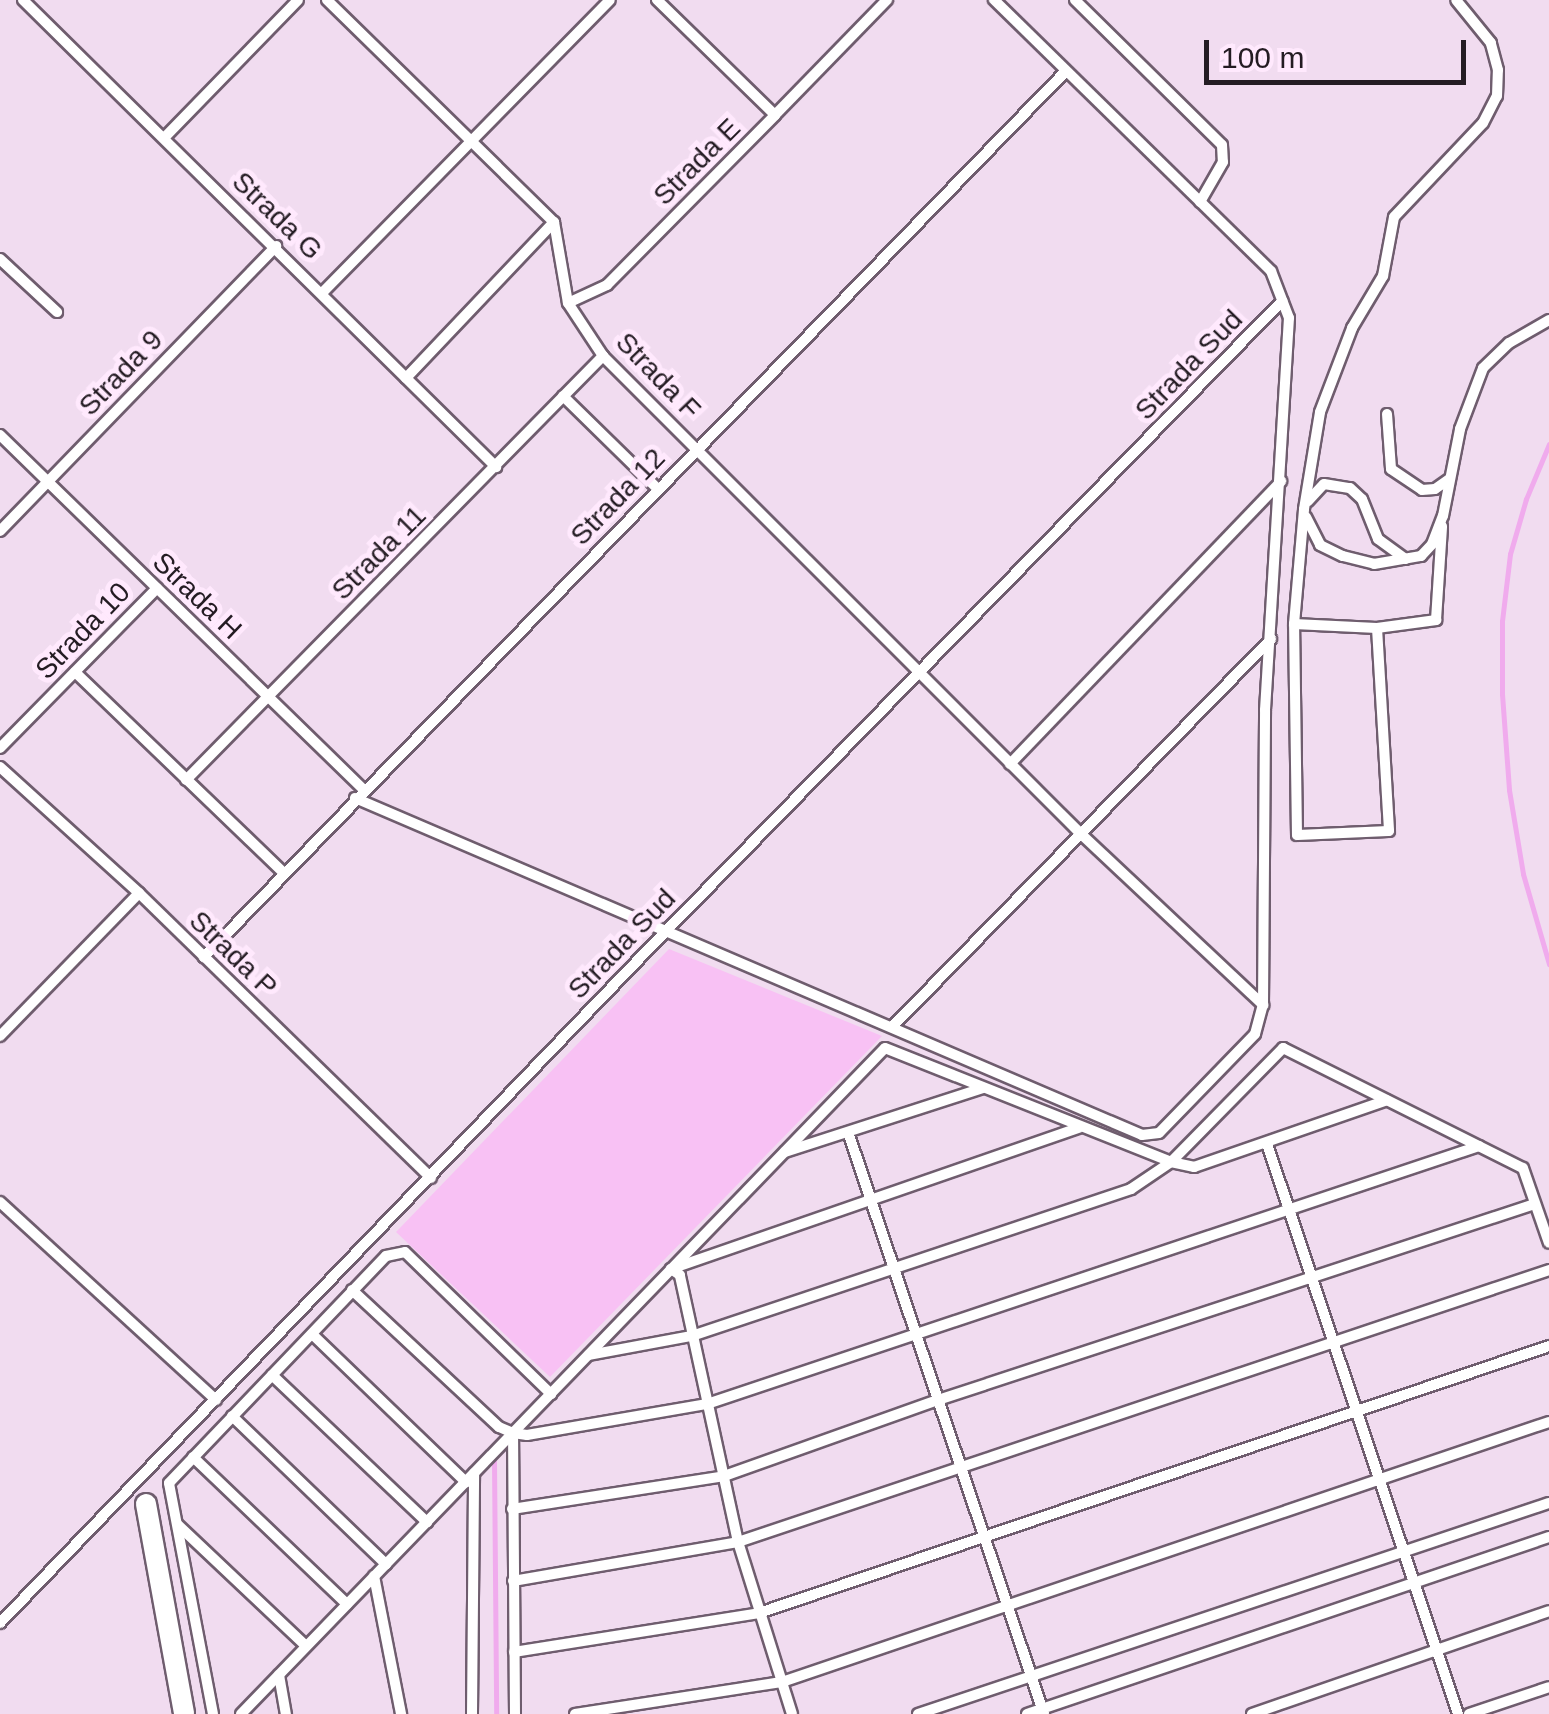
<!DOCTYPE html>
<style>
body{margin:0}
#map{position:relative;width:1549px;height:1714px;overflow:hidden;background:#f1dcf0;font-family:Arial,sans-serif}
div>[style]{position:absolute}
.green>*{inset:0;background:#f8c1f4}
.stream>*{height:5px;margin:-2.5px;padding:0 2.5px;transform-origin:2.5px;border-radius:2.5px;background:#f0abed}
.roads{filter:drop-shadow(2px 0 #6f5d6e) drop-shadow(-2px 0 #6f5d6e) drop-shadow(0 2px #6f5d6e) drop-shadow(0 -2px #6f5d6e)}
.lane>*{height:10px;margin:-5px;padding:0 5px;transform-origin:5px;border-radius:5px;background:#fff}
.street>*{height:20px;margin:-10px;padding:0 10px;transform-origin:10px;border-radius:10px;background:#fff}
span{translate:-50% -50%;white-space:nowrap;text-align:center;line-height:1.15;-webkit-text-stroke:10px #ffe9fd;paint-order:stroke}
.street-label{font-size:28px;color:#241c23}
.scale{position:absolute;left:1204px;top:40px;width:262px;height:45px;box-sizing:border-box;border:5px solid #241c23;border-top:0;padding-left:12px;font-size:30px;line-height:35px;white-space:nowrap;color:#241c23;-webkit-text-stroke:8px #ffe9fd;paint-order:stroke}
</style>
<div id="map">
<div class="green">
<div style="clip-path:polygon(669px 949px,882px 1036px,550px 1377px,396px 1232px)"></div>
</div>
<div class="stream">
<div style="left:1549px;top:444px;width:60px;rotate:112.7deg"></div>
<div style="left:1526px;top:499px;width:57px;rotate:106.2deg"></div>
<div style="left:1510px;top:554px;width:67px;rotate:96.8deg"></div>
<div style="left:1502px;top:621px;width:73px;rotate:90deg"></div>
<div style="left:1502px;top:694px;width:96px;rotate:85.8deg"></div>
<div style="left:1509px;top:790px;width:85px;rotate:80.5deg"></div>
<div style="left:1523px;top:874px;width:94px;rotate:73.9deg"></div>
<div style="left:494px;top:1461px;width:253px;rotate:89.5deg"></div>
</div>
<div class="roads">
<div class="lane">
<div style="left:23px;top:0;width:665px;rotate:44.63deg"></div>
<div style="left:327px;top:0;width:318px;rotate:44.4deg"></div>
<div style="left:554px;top:222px;width:82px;rotate:80.2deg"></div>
<div style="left:568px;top:303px;width:64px;rotate:56.6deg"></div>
<div style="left:603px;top:356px;width:673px;rotate:45deg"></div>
<div style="left:1079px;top:832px;width:253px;rotate:43.2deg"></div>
<div style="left:1075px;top:0;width:206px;rotate:44.6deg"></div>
<div style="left:1222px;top:145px;width:17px;rotate:87deg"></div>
<div style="left:1223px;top:162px;width:46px;rotate:119.9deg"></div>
<div style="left:775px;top:115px;width:161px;rotate:-45.8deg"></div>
<div style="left:164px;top:138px;width:192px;rotate:-45.8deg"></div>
<div style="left:0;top:259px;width:78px;rotate:42.9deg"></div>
<div style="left:323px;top:292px;width:409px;rotate:-45.5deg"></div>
<div style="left:568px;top:303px;width:43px;rotate:-24.8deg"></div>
<div style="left:607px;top:285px;width:239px;rotate:-45.3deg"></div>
<div style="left:775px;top:115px;width:165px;rotate:-135.7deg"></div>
<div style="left:406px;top:378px;width:215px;rotate:-46.5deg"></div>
<div style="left:563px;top:396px;width:133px;rotate:44.4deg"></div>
<div style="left:1387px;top:414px;width:55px;rotate:85.8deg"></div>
<div style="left:1391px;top:469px;width:37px;rotate:34deg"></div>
<div style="left:1422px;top:490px;width:13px;rotate:-4deg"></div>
<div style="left:1435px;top:489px;width:16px;rotate:-35deg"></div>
<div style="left:0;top:435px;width:507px;rotate:44.28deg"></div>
<div style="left:1308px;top:501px;width:23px;rotate:-47deg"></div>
<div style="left:1324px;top:484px;width:26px;rotate:9deg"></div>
<div style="left:1350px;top:488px;width:16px;rotate:43deg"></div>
<div style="left:1362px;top:499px;width:43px;rotate:68.2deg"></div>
<div style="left:1378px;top:539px;width:34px;rotate:36deg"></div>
<div style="left:1306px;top:517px;width:31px;rotate:63deg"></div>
<div style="left:1320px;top:545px;width:25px;rotate:26deg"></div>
<div style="left:1343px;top:556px;width:32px;rotate:14deg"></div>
<div style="left:1374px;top:564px;width:48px;rotate:-9.7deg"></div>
<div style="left:1421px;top:556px;width:16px;rotate:-47deg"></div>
<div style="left:1432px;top:544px;width:30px;rotate:-69deg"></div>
<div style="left:1443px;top:516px;width:89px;rotate:-78.9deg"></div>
<div style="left:1460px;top:429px;width:65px;rotate:-69.3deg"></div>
<div style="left:1483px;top:368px;width:36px;rotate:-44deg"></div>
<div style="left:1509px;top:343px;width:46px;rotate:-29.9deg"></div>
<div style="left:0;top:531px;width:397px;rotate:-45.9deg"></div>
<div style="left:1294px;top:624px;width:83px;rotate:2.8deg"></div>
<div style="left:1377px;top:628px;width:203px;rotate:86.6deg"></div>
<div style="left:1389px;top:831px;width:92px;rotate:177.5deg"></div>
<div style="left:1297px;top:835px;width:211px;rotate:-90.8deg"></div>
<div style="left:1294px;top:624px;width:115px;rotate:-85deg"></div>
<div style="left:1304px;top:509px;width:98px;rotate:-80.6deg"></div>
<div style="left:1320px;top:412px;width:90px;rotate:-69.1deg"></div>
<div style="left:1352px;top:328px;width:61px;rotate:-59.2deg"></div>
<div style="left:1383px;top:276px;width:60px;rotate:-79.4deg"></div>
<div style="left:1394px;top:217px;width:129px;rotate:-46.6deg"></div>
<div style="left:1483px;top:123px;width:30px;rotate:-63deg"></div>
<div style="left:1497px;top:96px;width:26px;rotate:-88deg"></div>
<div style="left:1498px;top:70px;width:28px;rotate:-105deg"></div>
<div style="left:1491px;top:43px;width:55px;rotate:-129.1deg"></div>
<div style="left:1377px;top:628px;width:60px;rotate:-7.7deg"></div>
<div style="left:1436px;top:620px;width:94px;rotate:-86.3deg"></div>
<div style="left:75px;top:672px;width:290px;rotate:43.9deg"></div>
<div style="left:0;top:748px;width:224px;rotate:-45.5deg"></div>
<div style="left:1010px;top:764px;width:392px;rotate:-46.2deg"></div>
<div style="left:0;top:767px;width:188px;rotate:42.2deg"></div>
<div style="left:139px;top:893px;width:408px;rotate:44.3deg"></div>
<div style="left:186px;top:780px;width:595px;rotate:-45.48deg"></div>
<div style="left:355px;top:798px;width:856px;rotate:23.18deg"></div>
<div style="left:1142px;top:1135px;width:17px;rotate:-7deg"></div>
<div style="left:1159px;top:1133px;width:138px;rotate:-45.9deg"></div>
<div style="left:1255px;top:1034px;width:30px;rotate:-75deg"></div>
<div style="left:1263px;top:1005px;width:295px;rotate:-89.6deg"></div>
<div style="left:1265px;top:710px;width:393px;rotate:-86.5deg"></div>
<div style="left:1289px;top:318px;width:50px;rotate:-111deg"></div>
<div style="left:1271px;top:271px;width:388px;rotate:-135.6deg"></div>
<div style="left:204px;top:957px;width:1236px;rotate:-45.79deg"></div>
<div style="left:893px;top:1026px;width:541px;rotate:-45.67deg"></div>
<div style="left:0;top:1036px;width:199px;rotate:-45.8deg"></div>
<div style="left:849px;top:1135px;width:611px;rotate:71.39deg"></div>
<div style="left:1267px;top:1144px;width:601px;rotate:71.47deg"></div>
<div style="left:785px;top:1152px;width:208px;rotate:-17.9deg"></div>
<div style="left:0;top:1202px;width:293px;rotate:42.5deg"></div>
<div style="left:352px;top:1290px;width:201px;rotate:43deg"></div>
<div style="left:499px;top:1427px;width:15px;rotate:23deg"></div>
<div style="left:312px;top:1334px;width:214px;rotate:43.9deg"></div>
<div style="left:589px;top:1355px;width:105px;rotate:-10.5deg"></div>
<div style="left:692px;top:1336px;width:463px;rotate:-18.5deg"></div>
<div style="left:1131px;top:1189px;width:48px;rotate:-34deg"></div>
<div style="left:1171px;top:1162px;width:24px;rotate:12deg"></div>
<div style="left:1194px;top:1167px;width:204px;rotate:-19.1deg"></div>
<div style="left:272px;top:1375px;width:214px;rotate:43.5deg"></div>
<div style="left:232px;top:1416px;width:214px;rotate:43.9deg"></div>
<div style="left:193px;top:1457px;width:213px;rotate:43.7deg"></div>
<div style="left:512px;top:1509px;width:215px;rotate:-8.8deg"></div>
<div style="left:724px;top:1476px;width:227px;rotate:-19.6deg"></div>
<div style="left:938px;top:1400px;width:628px;rotate:-18.18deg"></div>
<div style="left:178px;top:1525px;width:176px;rotate:43.4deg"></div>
<div style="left:374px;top:1576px;width:141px;rotate:78.9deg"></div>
<div style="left:513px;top:1581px;width:228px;rotate:-9.8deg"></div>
<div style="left:738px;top:1542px;width:855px;rotate:-18.54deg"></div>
<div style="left:0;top:1623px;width:959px;rotate:-46.1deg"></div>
<div style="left:665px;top:932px;width:883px;rotate:-45.64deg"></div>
<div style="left:514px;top:1652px;width:248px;rotate:-9deg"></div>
<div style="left:759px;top:1613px;width:834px;rotate:-18.67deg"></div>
<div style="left:279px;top:1675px;width:40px;rotate:80deg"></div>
<div style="left:213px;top:1714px;width:235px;rotate:-100.8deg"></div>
<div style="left:169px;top:1483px;width:314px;rotate:-46.3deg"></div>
<div style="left:386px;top:1256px;width:19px;rotate:-12deg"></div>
<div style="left:405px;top:1252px;width:204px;rotate:44.2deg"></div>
<div style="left:241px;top:1714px;width:926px;rotate:-45.96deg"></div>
<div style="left:885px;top:1048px;width:308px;rotate:21.7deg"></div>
<div style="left:1171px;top:1162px;width:160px;rotate:-45.5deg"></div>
<div style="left:1283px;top:1048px;width:268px;rotate:26.6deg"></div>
<div style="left:1523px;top:1168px;width:79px;rotate:70.9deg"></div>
<div style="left:472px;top:1714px;width:241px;rotate:-89.5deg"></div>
<div style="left:515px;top:1714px;width:281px;rotate:-90.4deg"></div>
<div style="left:513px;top:1433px;width:14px;rotate:8deg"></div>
<div style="left:527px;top:1435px;width:183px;rotate:-9.8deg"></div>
<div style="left:707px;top:1404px;width:814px;rotate:-18.48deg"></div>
<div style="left:575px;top:1714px;width:209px;rotate:-8.8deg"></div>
<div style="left:782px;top:1682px;width:810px;rotate:-18.73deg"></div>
<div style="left:792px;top:1714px;width:180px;rotate:-107.4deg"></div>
<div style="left:738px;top:1542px;width:273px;rotate:-102.3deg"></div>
<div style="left:680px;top:1275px;width:11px;rotate:-146deg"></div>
<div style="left:671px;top:1269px;width:432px;rotate:-19.1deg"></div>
<div style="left:918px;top:1714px;width:665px;rotate:-18.49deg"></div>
<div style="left:1027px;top:1714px;width:551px;rotate:-18.73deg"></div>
<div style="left:1252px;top:1714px;width:314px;rotate:-19.1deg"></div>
<div style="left:1469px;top:1714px;width:84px;rotate:-18.6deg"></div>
</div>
<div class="street">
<div style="left:146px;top:1504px;width:213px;rotate:79.7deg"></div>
</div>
</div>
<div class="street-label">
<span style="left:697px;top:162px;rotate:-45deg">Strada E</span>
<span style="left:277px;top:216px;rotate:44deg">Strada G</span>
<span style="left:1189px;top:365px;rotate:-46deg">Strada Sud</span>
<span style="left:121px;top:373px;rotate:-46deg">Strada 9</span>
<span style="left:658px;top:376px;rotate:46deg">Strada F</span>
<span style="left:618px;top:497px;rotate:-46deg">Strada 12</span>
<span style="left:379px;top:553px;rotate:-45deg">Strada 11</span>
<span style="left:197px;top:596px;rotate:44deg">Strada H</span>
<span style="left:83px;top:631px;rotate:-46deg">Strada 10</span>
<span style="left:622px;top:944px;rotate:-46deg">Strada Sud</span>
<span style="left:233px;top:954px;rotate:44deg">Strada P</span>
</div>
<div class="scale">100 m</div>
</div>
